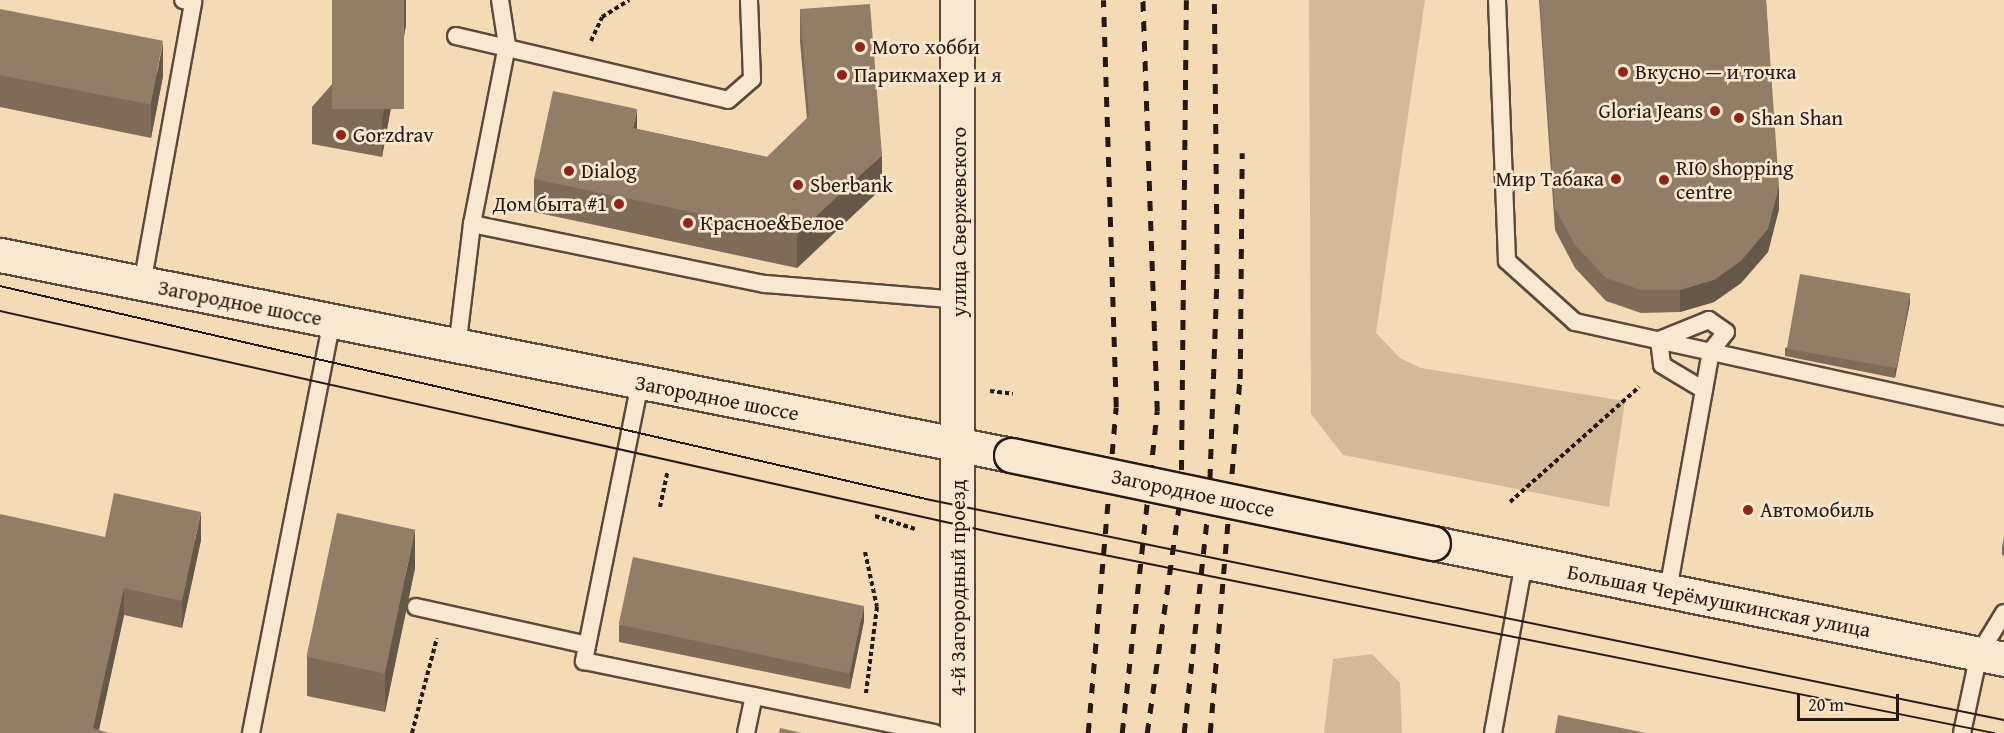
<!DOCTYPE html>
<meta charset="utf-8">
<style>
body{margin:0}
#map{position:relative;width:2004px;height:733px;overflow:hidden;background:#f5dbb5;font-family:"Gentium Book Plus",serif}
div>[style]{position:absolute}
.green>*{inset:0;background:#d2ba99}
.path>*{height:4px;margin-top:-2px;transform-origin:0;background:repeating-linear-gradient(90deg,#261913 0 4.5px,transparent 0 7.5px)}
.roads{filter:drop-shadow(2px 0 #5a4a3c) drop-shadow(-2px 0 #5a4a3c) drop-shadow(0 2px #5a4a3c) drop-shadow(0 -2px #5a4a3c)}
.service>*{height:16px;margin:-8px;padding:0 8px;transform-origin:8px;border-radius:8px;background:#f8e8cf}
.tertiary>*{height:33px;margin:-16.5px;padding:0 16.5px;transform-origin:16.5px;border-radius:16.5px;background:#f8e8cf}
.secondary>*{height:33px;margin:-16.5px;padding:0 16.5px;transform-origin:16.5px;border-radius:16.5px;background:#f8e8cf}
.tram>*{height:1.5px;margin:-0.75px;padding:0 0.75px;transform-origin:0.75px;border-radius:0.75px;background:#261913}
.rail>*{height:4.5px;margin-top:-2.25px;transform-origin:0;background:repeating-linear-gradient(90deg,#261913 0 10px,transparent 0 20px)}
.bridges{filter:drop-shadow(2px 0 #261913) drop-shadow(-2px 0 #261913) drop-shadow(0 2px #261913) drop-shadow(0 -2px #261913)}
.secondary-bridge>*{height:33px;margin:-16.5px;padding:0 16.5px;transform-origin:16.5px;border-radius:16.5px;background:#f8e8cf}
.wall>*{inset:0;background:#7e6c59}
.shaded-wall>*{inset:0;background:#665848}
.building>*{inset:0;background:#927e67;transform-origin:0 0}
.dots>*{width:16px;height:16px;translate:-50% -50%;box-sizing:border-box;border:3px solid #f8e8cf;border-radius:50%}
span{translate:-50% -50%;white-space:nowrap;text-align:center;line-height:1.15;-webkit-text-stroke:5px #f8e8cf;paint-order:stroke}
.poi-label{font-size:21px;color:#261913}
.left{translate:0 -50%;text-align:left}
.right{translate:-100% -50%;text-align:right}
.street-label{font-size:21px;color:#261913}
.scale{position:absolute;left:1797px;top:694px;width:102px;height:27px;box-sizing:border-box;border:3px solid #261913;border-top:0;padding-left:8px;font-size:18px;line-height:21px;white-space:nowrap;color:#261913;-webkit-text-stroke:4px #f8e8cf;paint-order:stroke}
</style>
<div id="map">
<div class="green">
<div style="clip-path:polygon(1309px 0,1425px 0,1376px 333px,1400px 358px,1421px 368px,1625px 401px,1609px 507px,1343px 455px,1311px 414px)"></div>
<div style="clip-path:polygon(1372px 654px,1400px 683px,1402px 733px,1324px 733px,1333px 659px)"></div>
</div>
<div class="path">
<div style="left:591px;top:41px;width:26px;rotate:-65deg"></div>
<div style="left:602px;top:17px;width:32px;rotate:-32deg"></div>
<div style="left:990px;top:391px;width:23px;rotate:7deg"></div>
<div style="left:1510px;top:502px;width:173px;rotate:-41.7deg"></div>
<div style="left:660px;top:507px;width:35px;rotate:-78deg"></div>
<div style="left:875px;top:516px;width:42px;rotate:18deg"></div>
<div style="left:865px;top:552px;width:56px;rotate:77.7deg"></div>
<div style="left:877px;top:607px;width:87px;rotate:97.3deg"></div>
<div style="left:412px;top:733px;width:98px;rotate:-75.3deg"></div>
</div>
<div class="roads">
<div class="service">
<div style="left:1497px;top:0;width:261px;rotate:87.8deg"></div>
<div style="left:1507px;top:261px;width:91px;rotate:41.9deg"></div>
<div style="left:1575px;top:322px;width:439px;rotate:12.4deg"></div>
<div style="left:456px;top:36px;width:279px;rotate:13.2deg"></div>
<div style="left:728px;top:100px;width:32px;rotate:-41deg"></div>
<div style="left:752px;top:79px;width:79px;rotate:-92.2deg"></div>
<div style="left:472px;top:224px;width:299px;rotate:11.6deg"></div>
<div style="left:765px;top:284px;width:195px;rotate:4.7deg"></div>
<div style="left:142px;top:284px;width:287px;rotate:-79.7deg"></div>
<div style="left:193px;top:2px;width:10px;rotate:-169deg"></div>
<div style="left:457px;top:348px;width:125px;rotate:-83.1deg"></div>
<div style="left:472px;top:224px;width:182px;rotate:-78.9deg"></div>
<div style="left:507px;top:45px;width:46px;rotate:-98.8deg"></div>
<div style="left:640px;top:383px;width:284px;rotate:101.4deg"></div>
<div style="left:584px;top:661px;width:358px;rotate:11.6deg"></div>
<div style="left:1668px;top:590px;width:243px;rotate:-79.8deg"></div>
<div style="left:1711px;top:351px;width:24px;rotate:-52deg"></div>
<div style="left:1726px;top:332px;width:21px;rotate:-145deg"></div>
<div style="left:1709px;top:320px;width:54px;rotate:158.2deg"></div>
<div style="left:1659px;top:340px;width:25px;rotate:83deg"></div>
<div style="left:1662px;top:365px;width:49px;rotate:30.8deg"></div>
<div style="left:416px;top:607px;width:175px;rotate:12.5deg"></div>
<div style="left:251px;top:733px;width:420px;rotate:-78.9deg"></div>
<div style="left:746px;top:733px;width:38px;rotate:-78deg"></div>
<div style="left:1493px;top:733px;width:174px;rotate:-79.7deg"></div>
<div style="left:1962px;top:733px;width:81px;rotate:-77.9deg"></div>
<div style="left:1979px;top:654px;width:48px;rotate:-58.6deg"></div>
</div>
<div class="tertiary">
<div style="left:957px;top:0;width:733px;rotate:90deg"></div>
</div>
<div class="secondary">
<div style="left:0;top:255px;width:1031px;rotate:11.19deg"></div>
<div style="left:1433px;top:543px;width:583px;rotate:11.48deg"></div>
</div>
</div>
<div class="tram">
<div style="left:0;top:286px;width:950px;rotate:12.95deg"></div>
<div style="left:926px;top:499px;width:1100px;rotate:11.59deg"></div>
<div style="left:0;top:311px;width:1019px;rotate:12.58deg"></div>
<div style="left:995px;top:533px;width:1019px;rotate:11.32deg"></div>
</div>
<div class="rail">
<div style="left:1088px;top:733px;width:327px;rotate:-85.1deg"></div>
<div style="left:1116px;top:407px;width:407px;rotate:-91.8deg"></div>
<div style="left:1122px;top:733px;width:324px;rotate:-83.8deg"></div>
<div style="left:1157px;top:411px;width:411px;rotate:-92deg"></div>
<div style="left:1147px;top:733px;width:245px;rotate:-82deg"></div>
<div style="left:1181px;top:490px;width:490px;rotate:-89.4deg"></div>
<div style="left:1184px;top:733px;width:235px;rotate:-83.9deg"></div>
<div style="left:1209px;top:499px;width:225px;rotate:-88deg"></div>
<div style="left:1217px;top:274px;width:274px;rotate:-90.6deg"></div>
<div style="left:1210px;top:733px;width:355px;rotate:-85.2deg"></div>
<div style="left:1240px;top:379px;width:226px;rotate:-89.5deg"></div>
</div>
<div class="bridges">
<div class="secondary-bridge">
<div style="left:1011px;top:455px;width:431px;rotate:11.8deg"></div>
</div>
</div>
<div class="wall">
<div style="clip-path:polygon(406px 0,406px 25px,382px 157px,312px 144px,312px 107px)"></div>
<div style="clip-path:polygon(1539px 0,1766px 0,1779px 209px,1768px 252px,1741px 283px,1714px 302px,1680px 312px,1641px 313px,1606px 301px,1575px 268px,1555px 230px)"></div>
<div style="clip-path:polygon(0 9px,163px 76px,151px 138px,0 107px)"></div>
<div style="clip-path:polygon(800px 9px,882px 188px,797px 268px,534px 212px,534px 179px,637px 129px,767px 157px,807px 119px,800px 42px)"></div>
<div style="clip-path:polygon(1910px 302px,1895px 378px,1785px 356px,1785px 348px)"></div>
<div style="clip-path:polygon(105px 537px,201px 540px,182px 628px,124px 615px,99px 730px,0 733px)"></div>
<div style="clip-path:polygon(2004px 537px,2004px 556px,2002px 555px,2002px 547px)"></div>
<div style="clip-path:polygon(415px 568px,385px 712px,307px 696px,307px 657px)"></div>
<div style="clip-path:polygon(864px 621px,850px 689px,619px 642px,619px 625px)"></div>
</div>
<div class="shaded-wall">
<div style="clip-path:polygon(404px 0,406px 0,406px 25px,382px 157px,382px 120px)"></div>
<div style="clip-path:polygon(163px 42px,163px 76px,151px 138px,151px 104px)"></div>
<div style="clip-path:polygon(637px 109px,637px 142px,633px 128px)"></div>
<div style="clip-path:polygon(882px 155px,882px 188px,797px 268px,797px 234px)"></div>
<div style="clip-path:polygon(1779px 186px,1779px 209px,1768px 252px,1741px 283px,1714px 302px,1680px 312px,1680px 290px)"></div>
<div style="clip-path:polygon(1910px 294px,1910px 302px,1895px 378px,1895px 370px)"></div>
<div style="clip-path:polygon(201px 512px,201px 540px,182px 628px,182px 601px)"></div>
<div style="clip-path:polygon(415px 529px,415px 568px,385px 712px,385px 674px)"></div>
<div style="clip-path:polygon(124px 588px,124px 615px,98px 733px,93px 728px)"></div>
<div style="clip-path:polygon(864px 605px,864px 621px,850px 689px,850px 673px)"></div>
</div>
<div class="building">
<div style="left:332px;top:0;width:72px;height:109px"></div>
<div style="clip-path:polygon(1540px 0,1766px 0,1779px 186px,1768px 229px,1741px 261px,1714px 280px,1680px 290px,1641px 290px,1606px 278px,1575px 245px,1555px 208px)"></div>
<div style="clip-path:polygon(870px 4px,882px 155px,797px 234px,534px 179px,553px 91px,637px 109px,633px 128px,767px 157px,809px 116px,800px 9px)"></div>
<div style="left:0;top:9px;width:166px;height:65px;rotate:11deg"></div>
<div style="left:1800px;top:274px;width:112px;height:76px;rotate:10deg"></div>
<div style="clip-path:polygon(114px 493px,201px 512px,182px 601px,124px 588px,93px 728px,109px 733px,0 733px,0 514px,105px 537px)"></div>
<div style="left:337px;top:513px;width:80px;height:147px;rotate:12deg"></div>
<div style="left:633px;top:557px;width:236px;height:69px;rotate:12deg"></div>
<div style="clip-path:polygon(1558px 715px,1646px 733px,1555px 733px)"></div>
<div style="clip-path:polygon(780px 728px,802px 733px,779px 733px)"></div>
</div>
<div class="dots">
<div style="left:860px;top:47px;background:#8f2418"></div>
<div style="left:1623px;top:72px;background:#8f2418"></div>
<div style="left:842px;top:75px;background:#8f2418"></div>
<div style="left:1715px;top:111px;background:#8f2418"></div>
<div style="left:1739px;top:118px;background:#8f2418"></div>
<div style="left:341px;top:135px;background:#8f2418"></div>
<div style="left:569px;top:171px;background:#8f2418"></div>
<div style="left:1616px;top:179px;background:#8f2418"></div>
<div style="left:1664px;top:180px;background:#8f2418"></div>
<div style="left:798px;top:185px;background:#8f2418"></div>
<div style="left:619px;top:204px;background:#8f2418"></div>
<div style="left:688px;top:223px;background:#8f2418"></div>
<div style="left:1748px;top:510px;background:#8f2418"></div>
</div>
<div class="poi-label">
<span class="left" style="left:872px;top:47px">Мото хобби</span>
<span class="left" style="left:1635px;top:72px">Вкусно — и точка</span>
<span class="left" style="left:854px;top:75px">Парикмахер и я</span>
<span class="right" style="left:1703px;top:111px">Gloria Jeans</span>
<span class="left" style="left:1751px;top:118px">Shan Shan</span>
<span class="left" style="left:353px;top:135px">Gorzdrav</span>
<span class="left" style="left:1676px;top:180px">RIO shopping<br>centre</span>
<span class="left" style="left:581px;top:171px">Dialog</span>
<span class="right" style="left:1604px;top:179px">Мир Табака</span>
<span class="left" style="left:810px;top:185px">Sberbank</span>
<span class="right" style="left:607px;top:204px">Дом быта #1</span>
<span class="left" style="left:700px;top:223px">Красное&amp;Белое</span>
<span class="left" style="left:1760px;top:510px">Автомобиль</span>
</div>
<div class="street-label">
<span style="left:959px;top:222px;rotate:-90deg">улица Свержевского</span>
<span style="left:240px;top:303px;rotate:11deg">Загородное шоссе</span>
<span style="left:717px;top:398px;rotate:11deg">Загородное шоссе</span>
<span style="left:1193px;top:493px;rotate:12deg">Загородное шоссе</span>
<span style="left:958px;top:588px;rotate:-90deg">4-й Загородный проезд</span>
<span style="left:1719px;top:601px;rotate:11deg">Большая Черёмушкинская улица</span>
</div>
<div class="scale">20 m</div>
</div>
